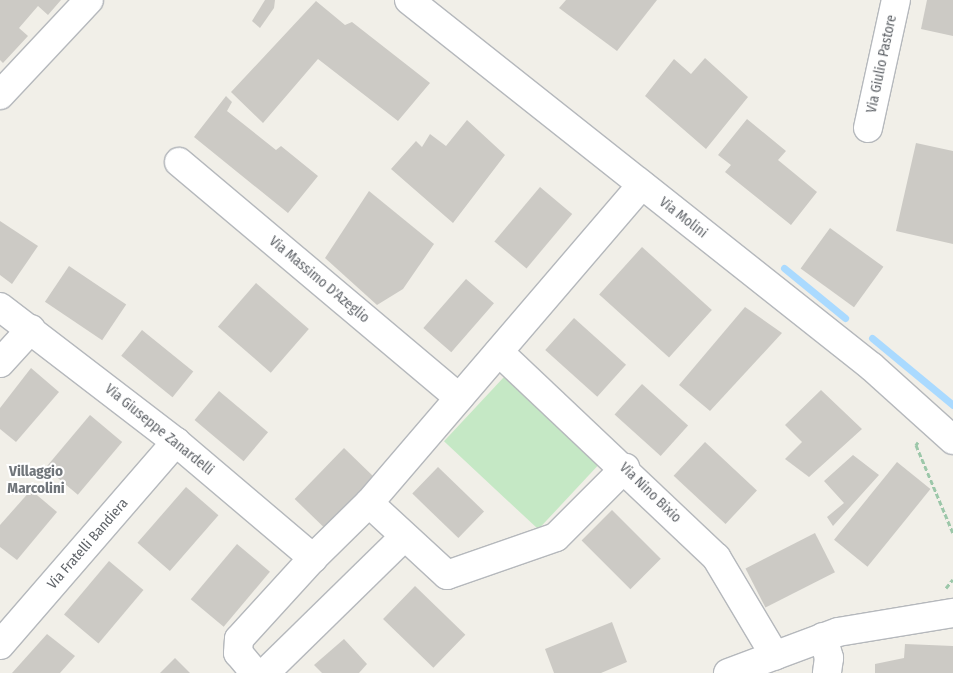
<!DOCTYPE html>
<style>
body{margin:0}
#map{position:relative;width:953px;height:673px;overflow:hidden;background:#f1efe8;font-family:"Fira Sans Condensed",sans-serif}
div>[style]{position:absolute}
.green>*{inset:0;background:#c5e8c5;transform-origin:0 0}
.stream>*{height:7px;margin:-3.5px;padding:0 3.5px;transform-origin:3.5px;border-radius:3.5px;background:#aadaff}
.building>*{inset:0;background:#cccac5;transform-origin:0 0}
.path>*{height:3px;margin-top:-1.5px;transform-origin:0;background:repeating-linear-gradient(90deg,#9cc7a9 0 5px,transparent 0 7.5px)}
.roads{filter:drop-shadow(1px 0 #b5b8bc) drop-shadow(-1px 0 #b5b8bc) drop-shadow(0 1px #b5b8bc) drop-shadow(0 -1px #b5b8bc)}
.minor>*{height:28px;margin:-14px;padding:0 14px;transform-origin:14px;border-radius:14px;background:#fff}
span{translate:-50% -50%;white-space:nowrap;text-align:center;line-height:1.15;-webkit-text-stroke:4px #fff;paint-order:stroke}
.street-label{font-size:14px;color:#5f6368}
.neighbourhood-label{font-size:15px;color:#70757a;font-weight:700}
</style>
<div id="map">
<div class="green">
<div style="left:504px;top:377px;width:129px;height:88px;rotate:43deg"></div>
</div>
<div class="stream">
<div style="left:784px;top:268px;width:79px;rotate:39.3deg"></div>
<div style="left:872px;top:338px;width:105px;rotate:39.6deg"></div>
</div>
<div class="building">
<div style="clip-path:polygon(0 0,61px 0,48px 15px,38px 6px,19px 28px,28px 36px,3px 63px,0 60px)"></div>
<div style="clip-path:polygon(265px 0,275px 0,274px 8px,260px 28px,252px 21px)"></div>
<div style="clip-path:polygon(566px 0,657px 0,617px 51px,559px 8px)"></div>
<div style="clip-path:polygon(927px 0,953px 0,953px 36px,921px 29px)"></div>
<div style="clip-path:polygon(316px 1px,345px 25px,352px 22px,430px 83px,398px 121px,318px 59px,263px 123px,231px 92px)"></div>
<div style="clip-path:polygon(705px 58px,748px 97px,706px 149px,645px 96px,674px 59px,691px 74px)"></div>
<div style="clip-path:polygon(226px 96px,232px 102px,227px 111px,276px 150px,281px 146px,318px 176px,288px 213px,194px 137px)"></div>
<div style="clip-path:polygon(747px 119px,786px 151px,778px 160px,817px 192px,791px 225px,725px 172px,731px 165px,718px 155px)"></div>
<div style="clip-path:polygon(467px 120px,505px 155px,453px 223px,391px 169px,416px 141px,422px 147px,430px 134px,446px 146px)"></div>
<div style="clip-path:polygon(916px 143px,953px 151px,953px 244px,896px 231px)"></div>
<div style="left:540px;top:187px;width:42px;height:71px;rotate:40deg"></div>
<div style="clip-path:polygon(369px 191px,434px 244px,403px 289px,377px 305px,325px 258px)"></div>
<div style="clip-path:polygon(0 221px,38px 246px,12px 284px,0 275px)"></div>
<div style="left:830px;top:228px;width:66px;height:50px;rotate:36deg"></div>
<div style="left:642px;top:247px;width:94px;height:64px;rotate:42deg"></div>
<div style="left:69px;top:266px;width:69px;height:43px;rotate:34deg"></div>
<div style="left:466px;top:279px;width:37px;height:65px;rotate:41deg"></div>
<div style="left:256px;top:283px;width:70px;height:58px;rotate:41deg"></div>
<div style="clip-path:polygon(745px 307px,782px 333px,710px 411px,679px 385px)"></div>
<div style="left:574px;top:318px;width:70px;height:43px;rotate:42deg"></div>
<div style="left:142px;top:330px;width:66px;height:33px;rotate:39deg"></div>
<div style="clip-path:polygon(31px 368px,59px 392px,16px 442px,0 429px,0 408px)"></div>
<div style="left:642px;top:384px;width:62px;height:41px;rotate:42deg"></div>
<div style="clip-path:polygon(821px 390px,862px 429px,809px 477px,785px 459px,802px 442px,785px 425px)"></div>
<div style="left:219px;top:391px;width:64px;height:38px;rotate:40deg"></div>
<div style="left:90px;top:415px;width:42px;height:69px;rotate:40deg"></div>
<div style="left:705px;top:442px;width:71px;height:46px;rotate:43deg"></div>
<div style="left:344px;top:448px;width:42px;height:71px;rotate:44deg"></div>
<div style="clip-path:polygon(853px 455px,879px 475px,833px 526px,827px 517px,844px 503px,824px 481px)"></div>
<div style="left:897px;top:462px;width:43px;height:100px;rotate:39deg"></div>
<div style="left:438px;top:467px;width:64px;height:37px;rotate:44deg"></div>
<div style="left:186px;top:487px;width:43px;height:74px;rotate:41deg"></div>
<div style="clip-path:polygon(31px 490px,57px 512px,17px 560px,0 547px,0 525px)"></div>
<div style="left:612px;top:510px;width:69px;height:43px;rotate:45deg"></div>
<div style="left:815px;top:533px;width:44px;height:78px;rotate:63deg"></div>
<div style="left:237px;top:544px;width:43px;height:72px;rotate:40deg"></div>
<div style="left:109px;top:561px;width:45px;height:70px;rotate:40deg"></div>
<div style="left:415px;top:586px;width:70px;height:46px;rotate:44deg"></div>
<div style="clip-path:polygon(612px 622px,627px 662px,601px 673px,554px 673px,545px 649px)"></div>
<div style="clip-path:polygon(47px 634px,75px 656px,60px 673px,12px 673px)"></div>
<div style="clip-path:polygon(344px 639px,367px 664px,359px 673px,322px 673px,314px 665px)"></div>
<div style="clip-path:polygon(905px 644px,953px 646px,953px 673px,875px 673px,875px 664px,904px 658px)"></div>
<div style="clip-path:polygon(175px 658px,190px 673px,160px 673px)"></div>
</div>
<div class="path">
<div style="left:918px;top:442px;width:4px;rotate:124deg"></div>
<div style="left:916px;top:445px;width:95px;rotate:67.2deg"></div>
<div style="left:946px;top:588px;width:11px;rotate:-52deg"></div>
</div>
<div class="roads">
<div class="minor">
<div style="left:409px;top:0;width:591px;rotate:38.4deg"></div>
<div style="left:872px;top:367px;width:109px;rotate:42deg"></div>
<div style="left:0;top:95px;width:130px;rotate:-46.9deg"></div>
<div style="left:868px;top:128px;width:131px;rotate:-77.7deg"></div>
<div style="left:179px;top:162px;width:366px;rotate:40.1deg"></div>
<div style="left:0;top:307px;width:222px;rotate:37.5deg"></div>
<div style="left:176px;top:442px;width:180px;rotate:40.3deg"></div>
<div style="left:499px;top:352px;width:299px;rotate:43.4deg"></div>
<div style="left:716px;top:557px;width:115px;rotate:59.2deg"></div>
<div style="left:0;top:363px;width:46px;rotate:-47.6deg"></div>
<div style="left:369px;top:503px;width:106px;rotate:42.7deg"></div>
<div style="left:447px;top:575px;width:115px;rotate:-19.2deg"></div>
<div style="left:556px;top:537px;width:98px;rotate:-45deg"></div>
<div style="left:823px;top:637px;width:22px;rotate:74deg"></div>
<div style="left:829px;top:658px;width:15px;rotate:98deg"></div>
<div style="left:0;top:645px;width:269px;rotate:-49.1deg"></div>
<div style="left:255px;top:673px;width:26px;rotate:-130deg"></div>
<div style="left:238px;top:653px;width:14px;rotate:-86deg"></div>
<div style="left:239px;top:639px;width:110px;rotate:-47.6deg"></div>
<div style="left:313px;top:558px;width:78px;rotate:-44.5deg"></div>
<div style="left:369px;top:503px;width:419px;rotate:-49.4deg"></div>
<div style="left:265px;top:673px;width:194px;rotate:-44.4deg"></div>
<div style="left:728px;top:673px;width:117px;rotate:-20.4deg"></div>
<div style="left:838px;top:632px;width:117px;rotate:-9.4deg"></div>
</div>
</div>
<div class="street-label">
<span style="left:882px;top:64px;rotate:-78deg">Via Giulio Pastore</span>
<span style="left:683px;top:218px;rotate:38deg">Via Molini</span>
<span style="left:319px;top:280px;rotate:40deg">Via Massimo D'Azeglio</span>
<span style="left:159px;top:430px;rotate:39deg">Via Giuseppe Zanardelli</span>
<span style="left:650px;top:493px;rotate:44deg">Via Nino Bixio</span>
<span style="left:88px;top:544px;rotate:-49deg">Via Fratelli Bandiera</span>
</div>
<div class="neighbourhood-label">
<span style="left:36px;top:480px">Villaggio<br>Marcolini</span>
</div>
</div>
